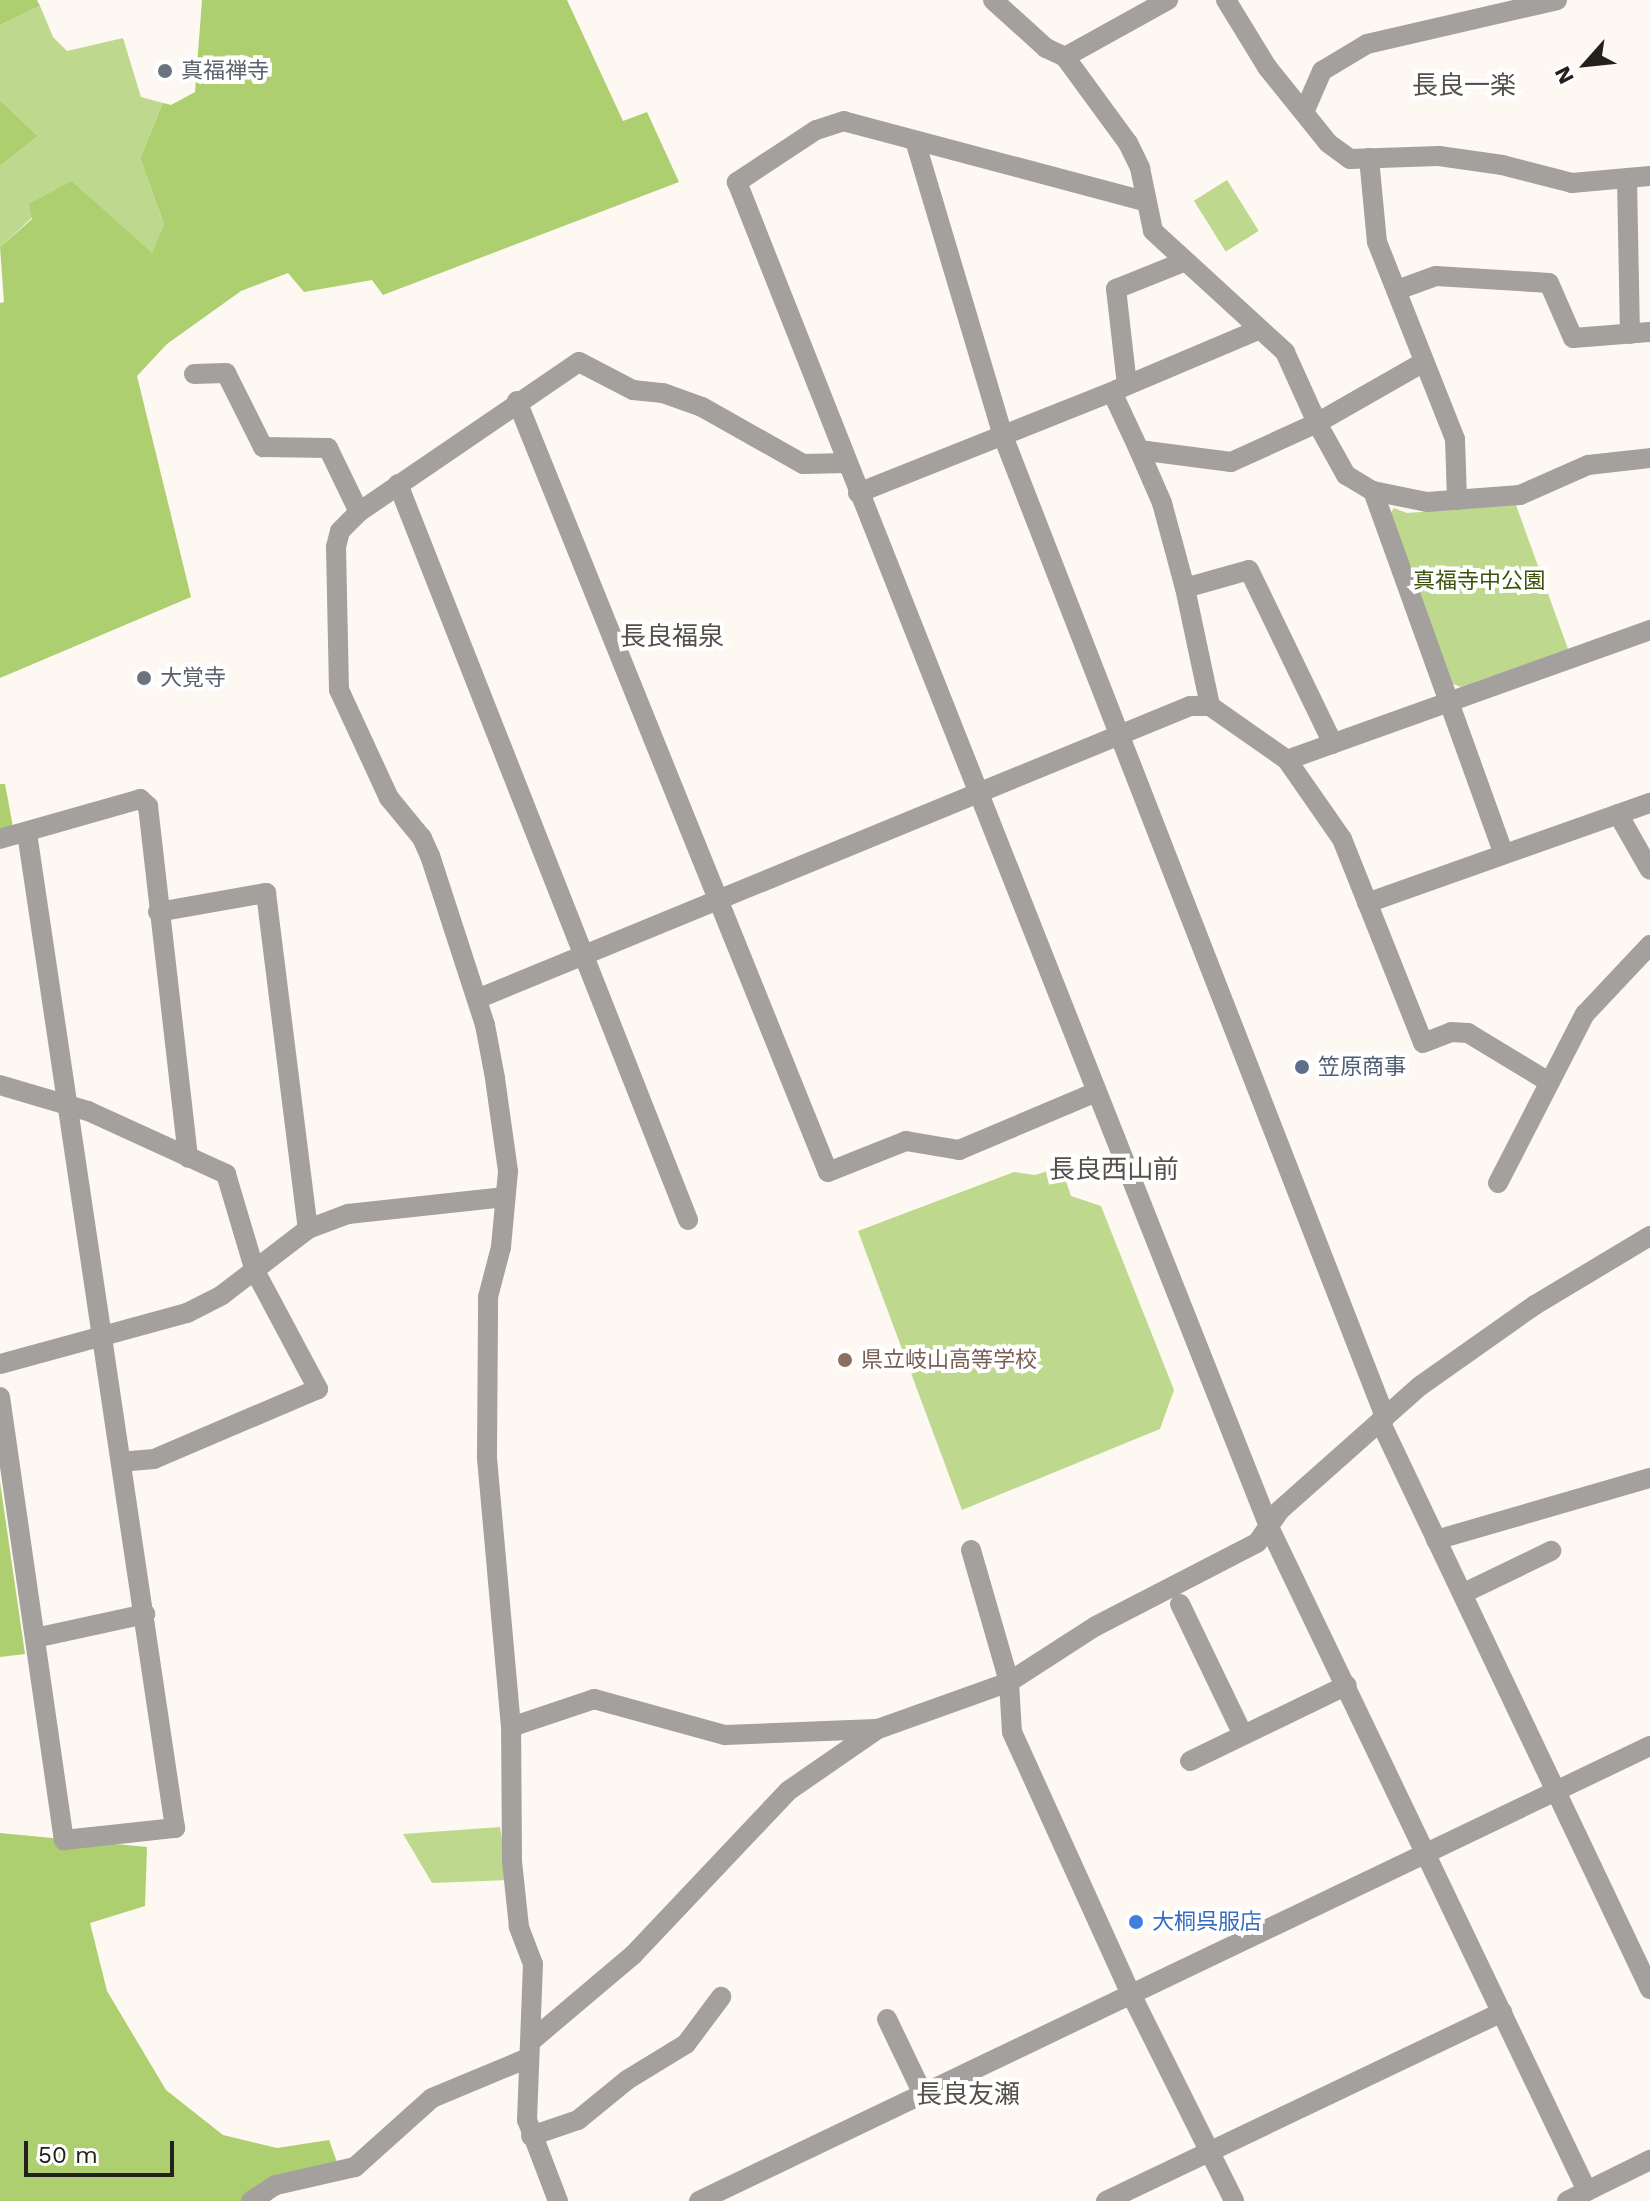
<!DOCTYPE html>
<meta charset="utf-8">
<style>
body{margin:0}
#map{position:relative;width:1650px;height:2201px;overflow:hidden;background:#fef8f2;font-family:"Work Sans","Noto Sans JP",sans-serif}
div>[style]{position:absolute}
.green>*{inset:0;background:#bed98e;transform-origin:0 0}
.forest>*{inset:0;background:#aecf6f}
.minor>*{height:20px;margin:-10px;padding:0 10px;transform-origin:10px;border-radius:10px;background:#a3a09e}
.tertiary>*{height:20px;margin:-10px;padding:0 10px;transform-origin:10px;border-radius:10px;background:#a3a09e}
.dots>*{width:22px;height:22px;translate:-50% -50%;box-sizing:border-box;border:4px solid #fff;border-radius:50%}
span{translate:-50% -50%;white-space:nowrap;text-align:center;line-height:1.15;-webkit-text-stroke:8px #fff;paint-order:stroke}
.worship-label{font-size:22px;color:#5b616d}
.left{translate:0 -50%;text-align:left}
.park-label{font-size:22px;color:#3e510a}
.service-label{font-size:22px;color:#4e5e75}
.education-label{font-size:22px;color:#785e54}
.shop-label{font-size:22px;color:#366cbe}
.quarter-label{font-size:26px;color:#54504b}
.north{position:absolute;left:1546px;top:24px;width:80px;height:80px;-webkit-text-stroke:6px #fff;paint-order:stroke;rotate:243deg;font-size:22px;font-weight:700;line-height:32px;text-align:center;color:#23211e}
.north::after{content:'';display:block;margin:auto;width:28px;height:36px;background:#23211e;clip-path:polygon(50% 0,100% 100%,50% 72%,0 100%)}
.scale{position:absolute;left:24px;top:2141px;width:150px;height:36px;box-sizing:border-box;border:4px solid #23211e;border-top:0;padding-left:10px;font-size:24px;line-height:28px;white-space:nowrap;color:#23211e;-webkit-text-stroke:6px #fff;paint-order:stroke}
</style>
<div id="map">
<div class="green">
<div style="clip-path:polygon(40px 6px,53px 37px,67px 51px,123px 38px,141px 97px,163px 103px,140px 158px,164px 224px,152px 254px,72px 181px,0 247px,0 166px,38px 136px,0 100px,0 25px)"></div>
<div style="left:1227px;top:180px;width:60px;height:39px;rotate:58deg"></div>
<div style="clip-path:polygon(1516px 505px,1568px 649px,1461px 687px,1453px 684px,1390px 514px,1394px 508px,1407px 513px)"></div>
<div style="clip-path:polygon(1061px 1167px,1071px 1196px,1101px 1206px,1174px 1390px,1160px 1429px,962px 1510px,858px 1231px,1014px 1172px,1035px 1175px)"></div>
<div style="clip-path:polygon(500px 1827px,509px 1880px,432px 1883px,403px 1834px)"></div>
</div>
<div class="forest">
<div style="clip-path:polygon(0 0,37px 0,40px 6px,0 25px)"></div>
<div style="clip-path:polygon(202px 0,567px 0,623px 121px,647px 112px,679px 182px,383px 295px,372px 280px,304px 292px,288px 273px,241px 291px,167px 344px,137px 376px,191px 597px,0 678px,0 303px,4px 302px,0 247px,32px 219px,29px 204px,72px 181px,152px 253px,164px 224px,140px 158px,163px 103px,171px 105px,195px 92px)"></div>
<div style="clip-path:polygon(0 100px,38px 136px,0 166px)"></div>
<div style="clip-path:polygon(0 784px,5px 784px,13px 827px,0 830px)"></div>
<div style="clip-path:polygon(0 1482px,25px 1654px,0 1657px)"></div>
<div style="clip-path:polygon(0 1833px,147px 1847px,145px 1906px,90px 1923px,107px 1991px,166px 2090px,223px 2135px,277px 2148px,329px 2140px,338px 2165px,297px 2175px,270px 2201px,0 2201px)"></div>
</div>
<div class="minor">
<div style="left:993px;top:0;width:72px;rotate:42.2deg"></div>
<div style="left:1046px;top:48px;width:21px;rotate:25deg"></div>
<div style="left:1065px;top:57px;width:107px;rotate:53.8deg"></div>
<div style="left:1128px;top:143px;width:28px;rotate:64deg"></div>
<div style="left:1140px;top:168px;width:64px;rotate:78.3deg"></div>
<div style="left:1153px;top:231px;width:179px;rotate:42.5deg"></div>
<div style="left:1285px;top:352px;width:78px;rotate:65.7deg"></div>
<div style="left:1317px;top:423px;width:121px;rotate:-29.7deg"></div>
<div style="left:1226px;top:0;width:79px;rotate:58.5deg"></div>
<div style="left:1267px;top:67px;width:97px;rotate:51.2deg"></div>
<div style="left:1328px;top:143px;width:27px;rotate:36deg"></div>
<div style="left:1350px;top:159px;width:89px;rotate:-1.9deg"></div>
<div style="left:1439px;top:156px;width:64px;rotate:8.1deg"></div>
<div style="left:1502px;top:165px;width:72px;rotate:14.4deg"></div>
<div style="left:1572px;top:183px;width:78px;rotate:-5.1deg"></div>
<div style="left:1065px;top:57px;width:118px;rotate:-29deg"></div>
<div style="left:1305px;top:110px;width:43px;rotate:-66.4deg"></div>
<div style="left:1322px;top:71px;width:52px;rotate:-31deg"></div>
<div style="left:1367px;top:44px;width:195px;rotate:-13deg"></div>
<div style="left:916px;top:144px;width:305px;rotate:73.4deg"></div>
<div style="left:1003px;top:436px;width:1053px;rotate:68.72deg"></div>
<div style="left:1369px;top:158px;width:84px;rotate:84.6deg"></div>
<div style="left:1377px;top:242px;width:212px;rotate:68.4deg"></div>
<div style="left:1455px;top:439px;width:61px;rotate:88.1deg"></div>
<div style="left:1627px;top:179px;width:155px;rotate:88.9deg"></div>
<div style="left:1144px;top:201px;width:310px;rotate:-165.1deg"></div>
<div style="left:844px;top:121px;width:29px;rotate:162deg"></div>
<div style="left:816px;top:130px;width:95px;rotate:146.6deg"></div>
<div style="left:737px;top:182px;width:1449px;rotate:68.41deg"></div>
<div style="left:1270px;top:1529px;width:734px;rotate:64.41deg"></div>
<div style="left:1400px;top:289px;width:38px;rotate:-20deg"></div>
<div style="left:1436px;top:276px;width:113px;rotate:3.5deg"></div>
<div style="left:1549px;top:283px;width:60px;rotate:66.4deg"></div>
<div style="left:1573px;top:338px;width:77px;rotate:-4.5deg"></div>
<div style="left:194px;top:374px;width:32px;rotate:-2deg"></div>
<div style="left:226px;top:373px;width:83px;rotate:63.4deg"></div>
<div style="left:263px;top:447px;width:65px;rotate:0.9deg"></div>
<div style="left:328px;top:448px;width:71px;rotate:64.2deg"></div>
<div style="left:1127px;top:385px;width:97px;rotate:-96.5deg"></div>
<div style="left:1116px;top:289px;width:72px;rotate:-21.9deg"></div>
<div style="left:1116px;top:390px;width:154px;rotate:-22.9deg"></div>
<div style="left:517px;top:401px;width:831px;rotate:68.03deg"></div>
<div style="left:828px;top:1172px;width:84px;rotate:-21.7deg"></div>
<div style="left:906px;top:1141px;width:54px;rotate:9.6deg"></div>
<div style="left:959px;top:1150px;width:149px;rotate:-22.9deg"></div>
<div style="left:1139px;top:450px;width:58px;rotate:66.5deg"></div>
<div style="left:1162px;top:503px;width:88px;rotate:74.9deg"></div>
<div style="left:1185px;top:588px;width:121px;rotate:78deg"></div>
<div style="left:398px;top:484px;width:791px;rotate:68.49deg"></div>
<div style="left:1373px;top:491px;width:386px;rotate:70.2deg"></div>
<div style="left:858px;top:493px;width:273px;rotate:-21.7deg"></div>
<div style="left:1112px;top:392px;width:64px;rotate:65deg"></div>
<div style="left:1139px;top:450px;width:93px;rotate:7.4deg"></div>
<div style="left:1231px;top:462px;width:94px;rotate:-24.4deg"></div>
<div style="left:1317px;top:423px;width:60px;rotate:60.9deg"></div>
<div style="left:1346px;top:475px;width:31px;rotate:31deg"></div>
<div style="left:1373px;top:491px;width:55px;rotate:11.5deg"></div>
<div style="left:1427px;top:502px;width:93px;rotate:-4.3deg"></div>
<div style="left:1520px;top:495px;width:74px;rotate:-23.8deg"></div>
<div style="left:1588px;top:465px;width:62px;rotate:-6.4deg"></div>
<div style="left:1185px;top:588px;width:66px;rotate:-15.7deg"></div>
<div style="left:1249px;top:570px;width:193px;rotate:64.2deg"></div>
<div style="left:1287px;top:760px;width:96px;rotate:55.2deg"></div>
<div style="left:1342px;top:839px;width:219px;rotate:68.3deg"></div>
<div style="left:1423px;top:1043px;width:30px;rotate:-21deg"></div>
<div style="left:1451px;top:1032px;width:17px;rotate:3deg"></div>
<div style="left:1468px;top:1033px;width:95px;rotate:31.2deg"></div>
<div style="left:1618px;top:814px;width:64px;rotate:60.3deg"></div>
<div style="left:0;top:839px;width:146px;rotate:-15.9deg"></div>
<div style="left:140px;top:799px;width:11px;rotate:41deg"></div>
<div style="left:148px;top:806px;width:354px;rotate:83.5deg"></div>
<div style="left:158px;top:912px;width:110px;rotate:-10deg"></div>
<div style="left:266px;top:893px;width:339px;rotate:82.9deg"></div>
<div style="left:477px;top:999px;width:771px;rotate:-22.34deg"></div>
<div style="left:1190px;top:706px;width:20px"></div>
<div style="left:1210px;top:706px;width:94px;rotate:35deg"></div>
<div style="left:1287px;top:760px;width:386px;rotate:-19.7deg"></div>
<div style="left:0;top:1085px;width:92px;rotate:16.5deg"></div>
<div style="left:88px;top:1111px;width:152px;rotate:24.5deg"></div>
<div style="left:226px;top:1174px;width:101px;rotate:73.4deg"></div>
<div style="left:255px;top:1271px;width:134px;rotate:61.9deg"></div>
<div style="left:318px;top:1389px;width:178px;rotate:156.9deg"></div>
<div style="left:154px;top:1459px;width:32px;rotate:175deg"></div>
<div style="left:1498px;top:1183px;width:190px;rotate:-62.8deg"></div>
<div style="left:1585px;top:1014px;width:95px;rotate:-46.7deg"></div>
<div style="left:0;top:1364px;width:194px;rotate:-15.3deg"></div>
<div style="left:187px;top:1313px;width:39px;rotate:-27deg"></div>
<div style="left:222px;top:1295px;width:108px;rotate:-37.5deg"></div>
<div style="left:308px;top:1229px;width:43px;rotate:-20.6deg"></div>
<div style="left:348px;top:1214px;width:158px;rotate:-6.2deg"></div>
<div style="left:0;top:1397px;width:448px;rotate:81.8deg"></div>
<div style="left:64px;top:1840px;width:112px;rotate:-6.2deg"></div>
<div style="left:175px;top:1828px;width:1006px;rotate:-98.46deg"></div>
<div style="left:1380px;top:1421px;width:629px;rotate:64.58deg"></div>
<div style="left:1436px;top:1540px;width:223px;rotate:-16.2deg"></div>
<div style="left:971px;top:1550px;width:137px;rotate:73.9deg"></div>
<div style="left:1009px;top:1682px;width:50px;rotate:86.6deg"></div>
<div style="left:1012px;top:1732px;width:288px;rotate:65.6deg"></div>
<div style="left:1131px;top:1994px;width:231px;rotate:63.5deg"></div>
<div style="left:1464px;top:1593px;width:97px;rotate:-25.8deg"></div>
<div style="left:1180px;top:1604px;width:145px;rotate:64.3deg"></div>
<div style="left:35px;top:1638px;width:113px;rotate:-12.3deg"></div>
<div style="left:511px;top:1727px;width:88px;rotate:-18.6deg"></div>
<div style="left:594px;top:1699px;width:136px;rotate:15.4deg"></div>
<div style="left:725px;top:1735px;width:151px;rotate:-2.3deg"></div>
<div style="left:1190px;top:1761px;width:174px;rotate:-25.8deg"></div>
<div style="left:887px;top:2019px;width:83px;rotate:64.4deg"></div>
<div style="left:530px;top:2042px;width:135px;rotate:-40.2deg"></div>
<div style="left:633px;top:1955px;width:226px;rotate:-46.6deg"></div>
<div style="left:788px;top:1791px;width:109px;rotate:-34.6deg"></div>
<div style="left:878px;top:1729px;width:139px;rotate:-19.7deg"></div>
<div style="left:1009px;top:1682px;width:103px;rotate:-32.8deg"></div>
<div style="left:1096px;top:1626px;width:181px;rotate:-27.3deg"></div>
<div style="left:1257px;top:1543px;width:39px;rotate:-55deg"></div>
<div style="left:1279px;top:1511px;width:188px;rotate:-41.6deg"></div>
<div style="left:1420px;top:1386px;width:141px;rotate:-35.2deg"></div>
<div style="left:1535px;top:1305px;width:134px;rotate:-31deg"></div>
<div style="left:531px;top:2136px;width:50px;rotate:-18.8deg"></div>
<div style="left:578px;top:2120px;width:63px;rotate:-39.2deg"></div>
<div style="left:627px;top:2080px;width:69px;rotate:-31.4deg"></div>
<div style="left:686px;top:2044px;width:59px;rotate:-53.3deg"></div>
<div style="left:251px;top:2201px;width:30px;rotate:-33deg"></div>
<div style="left:276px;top:2185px;width:81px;rotate:-12.8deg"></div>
<div style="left:355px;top:2167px;width:103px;rotate:-41.9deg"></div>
<div style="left:432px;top:2098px;width:104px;rotate:-22.6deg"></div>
<div style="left:558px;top:2201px;width:87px;rotate:-110.9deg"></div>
<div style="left:527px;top:2120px;width:156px;rotate:-87.8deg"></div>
<div style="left:533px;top:1964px;width:40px;rotate:-111deg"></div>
<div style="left:519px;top:1927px;width:66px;rotate:-96.1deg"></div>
<div style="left:512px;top:1861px;width:134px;rotate:-90.4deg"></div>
<div style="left:511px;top:1727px;width:272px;rotate:-95.1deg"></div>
<div style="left:487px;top:1456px;width:159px;rotate:-89.6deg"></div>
<div style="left:488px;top:1297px;width:52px;rotate:-75.4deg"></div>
<div style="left:501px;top:1247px;width:76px;rotate:-84.7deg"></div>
<div style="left:508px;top:1171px;width:94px;rotate:-98deg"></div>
<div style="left:495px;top:1078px;width:54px;rotate:-100.7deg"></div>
<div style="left:485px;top:1025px;width:178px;rotate:-108deg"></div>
<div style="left:430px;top:856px;width:20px;rotate:-114deg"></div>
<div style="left:422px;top:838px;width:52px;rotate:-129.5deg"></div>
<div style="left:389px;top:798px;width:119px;rotate:-114.8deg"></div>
<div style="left:339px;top:690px;width:143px;rotate:-91.2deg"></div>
<div style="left:336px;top:547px;width:16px;rotate:-76deg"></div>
<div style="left:340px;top:531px;width:27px;rotate:-45deg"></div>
<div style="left:359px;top:512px;width:266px;rotate:-34.3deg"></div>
<div style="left:579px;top:362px;width:61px;rotate:27.4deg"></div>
<div style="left:633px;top:390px;width:30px;rotate:6deg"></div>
<div style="left:663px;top:393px;width:41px;rotate:19.7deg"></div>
<div style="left:702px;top:407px;width:116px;rotate:29.4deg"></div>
<div style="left:803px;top:464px;width:44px;rotate:-1.3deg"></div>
<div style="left:699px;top:2201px;width:1054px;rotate:-25.57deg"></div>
<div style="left:1106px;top:2201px;width:439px;rotate:-25.5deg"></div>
<div style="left:1567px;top:2201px;width:93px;rotate:-26.3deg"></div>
</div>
<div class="tertiary">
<div style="left:1367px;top:903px;width:300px;rotate:-19.5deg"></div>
</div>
<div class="dots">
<div style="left:165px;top:71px;background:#6b7280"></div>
<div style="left:144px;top:678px;background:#6b7280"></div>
<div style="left:1302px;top:1067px;background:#5c6f8a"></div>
<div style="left:845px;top:1360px;background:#8d6e63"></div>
<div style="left:1136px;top:1922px;background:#3f7fe0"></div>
</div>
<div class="worship-label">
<span class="left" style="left:181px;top:71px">真福禅寺</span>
<span class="left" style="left:160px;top:678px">大覚寺</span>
</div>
<div class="park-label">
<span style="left:1479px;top:581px">真福寺中公園</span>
</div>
<div class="service-label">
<span class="left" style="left:1318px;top:1067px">笠原商事</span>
</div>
<div class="education-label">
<span class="left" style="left:861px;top:1360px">県立岐山高等学校</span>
</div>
<div class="shop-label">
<span class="left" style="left:1152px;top:1922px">大桐呉服店</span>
</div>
<div class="quarter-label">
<span style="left:1464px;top:86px">長良一楽</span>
<span style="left:672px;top:637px">長良福泉</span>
<span style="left:1114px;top:1170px">長良西山前</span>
<span style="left:968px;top:2095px">長良友瀬</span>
</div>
<div class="north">N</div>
<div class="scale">50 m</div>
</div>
